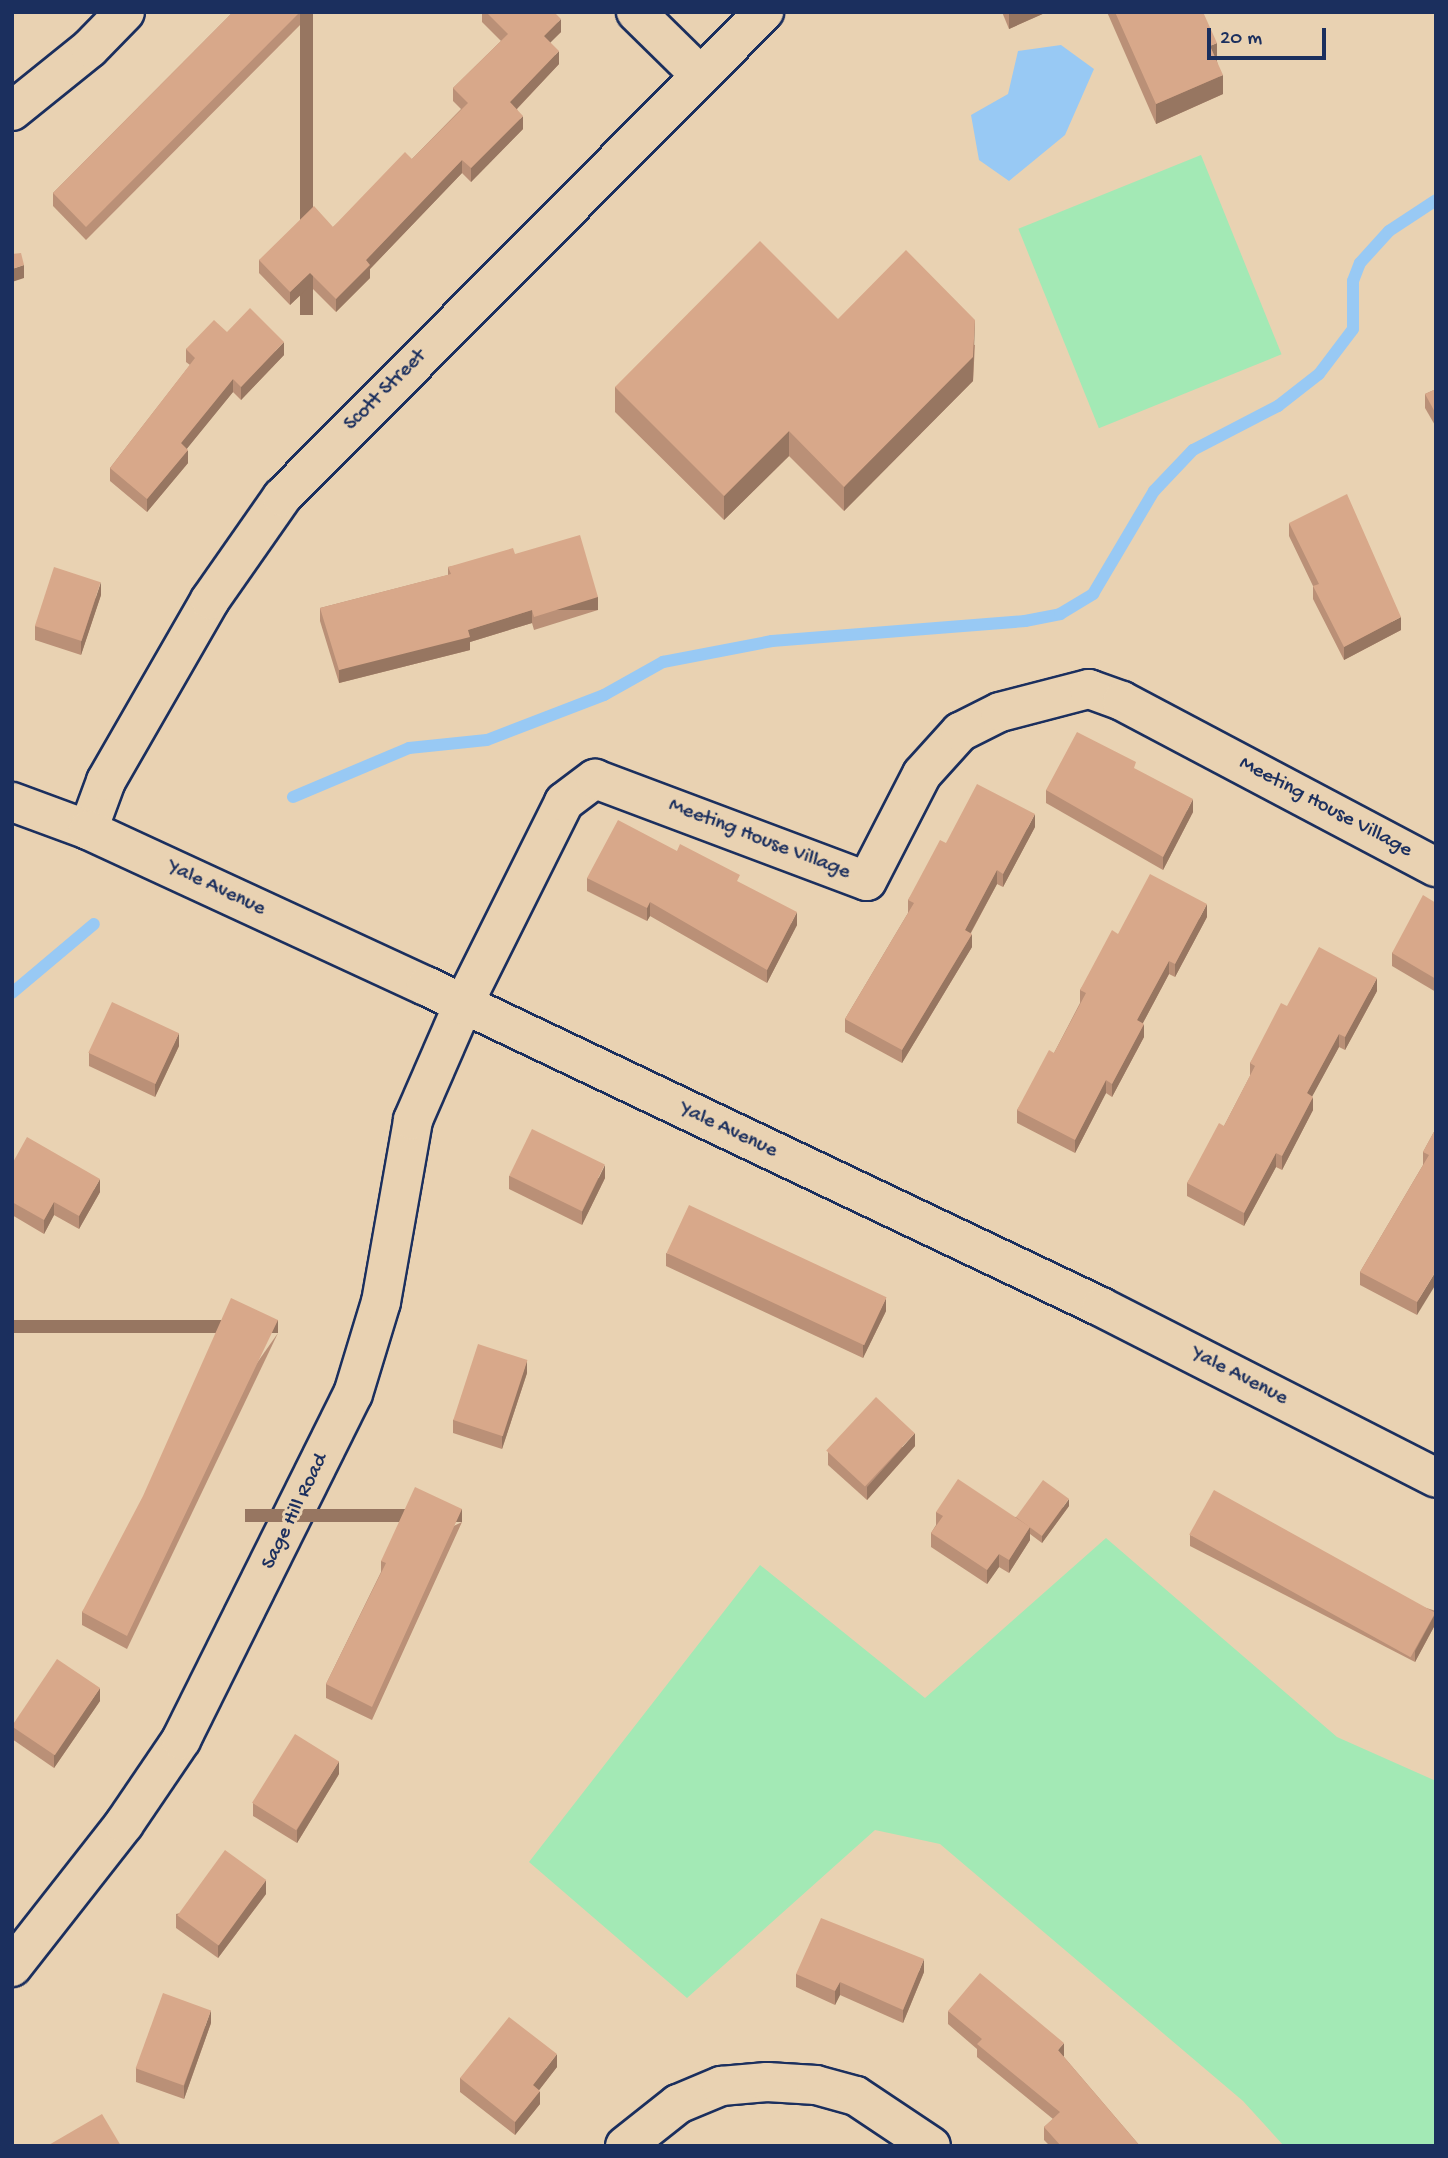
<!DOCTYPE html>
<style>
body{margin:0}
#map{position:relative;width:1448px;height:2158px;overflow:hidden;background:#e9d2b2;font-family:"Gochi Hand",sans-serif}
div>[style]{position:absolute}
.green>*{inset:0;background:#a3e9b5;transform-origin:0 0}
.water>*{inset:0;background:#98c9f4}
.stream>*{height:12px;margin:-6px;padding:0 6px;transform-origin:6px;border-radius:6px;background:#98c9f4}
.roads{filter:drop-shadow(2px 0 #1b2f5e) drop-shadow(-2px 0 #1b2f5e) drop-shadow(0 2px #1b2f5e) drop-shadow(0 -2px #1b2f5e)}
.minor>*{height:38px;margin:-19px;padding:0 19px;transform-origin:19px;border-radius:19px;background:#e9d2b2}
.secondary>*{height:38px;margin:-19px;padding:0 19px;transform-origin:19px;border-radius:19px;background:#e9d2b2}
.wall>*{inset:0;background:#ba9077}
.shaded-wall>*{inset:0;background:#977661;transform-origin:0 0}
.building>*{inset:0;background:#d8a88a;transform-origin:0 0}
span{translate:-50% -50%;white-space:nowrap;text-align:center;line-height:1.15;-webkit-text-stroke:6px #e9d2b2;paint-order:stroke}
.street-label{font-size:21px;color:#1b2f5e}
.frame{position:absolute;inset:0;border:14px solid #1b2f5e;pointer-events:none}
.scale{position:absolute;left:1207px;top:28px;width:119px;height:32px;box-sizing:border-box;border:4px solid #1b2f5e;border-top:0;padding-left:9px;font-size:21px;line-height:24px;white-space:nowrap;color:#1b2f5e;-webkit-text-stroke:5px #e9d2b2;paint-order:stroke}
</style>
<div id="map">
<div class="green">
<div style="left:1201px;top:155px;width:215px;height:197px;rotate:68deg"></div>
<div style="clip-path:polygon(1106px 1538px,1337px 1737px,1436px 1781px,1436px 2146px,1284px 2146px,1243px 2101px,940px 1844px,875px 1830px,687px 1998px,529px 1862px,760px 1565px,925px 1698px)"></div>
</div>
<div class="water">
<div style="clip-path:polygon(1061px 45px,1094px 69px,1065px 135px,1009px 181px,979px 160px,971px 115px,1008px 94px,1018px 51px)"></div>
</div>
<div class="stream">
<div style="left:293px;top:797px;width:126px;rotate:-22.9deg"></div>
<div style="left:409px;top:748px;width:78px;rotate:-5.9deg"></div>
<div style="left:487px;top:740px;width:125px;rotate:-21deg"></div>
<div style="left:604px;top:695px;width:68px;rotate:-29.2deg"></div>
<div style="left:663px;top:662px;width:111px;rotate:-10.9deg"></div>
<div style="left:772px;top:641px;width:254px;rotate:-4.5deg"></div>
<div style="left:1025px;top:621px;width:36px;rotate:-11deg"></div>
<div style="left:1060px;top:614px;width:39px;rotate:-31deg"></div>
<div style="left:1093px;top:594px;width:120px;rotate:-59.4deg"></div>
<div style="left:1154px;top:491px;width:57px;rotate:-46.4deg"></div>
<div style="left:1193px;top:450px;width:96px;rotate:-27.4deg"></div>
<div style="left:1278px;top:406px;width:52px;rotate:-38deg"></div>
<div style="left:1319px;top:374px;width:56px;rotate:-52.9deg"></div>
<div style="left:1353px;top:329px;width:48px;rotate:-90deg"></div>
<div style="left:1353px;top:281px;width:19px;rotate:-69deg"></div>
<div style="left:1360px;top:263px;width:43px;rotate:-47.8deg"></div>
<div style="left:1389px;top:231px;width:56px;rotate:-33.4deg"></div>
<div style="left:12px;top:993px;width:107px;rotate:-40.1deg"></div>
</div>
<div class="roads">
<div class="minor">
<div style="left:636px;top:12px;width:88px;rotate:44.5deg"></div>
<div style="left:12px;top:111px;width:100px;rotate:-38.9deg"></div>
<div style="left:90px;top:48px;width:50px;rotate:-45.8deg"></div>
<div style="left:88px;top:830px;width:52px;rotate:-69.8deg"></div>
<div style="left:106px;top:781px;width:209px;rotate:-60.1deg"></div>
<div style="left:210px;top:600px;width:126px;rotate:-55deg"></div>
<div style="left:282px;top:497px;width:684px;rotate:-45.18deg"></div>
<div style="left:12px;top:1967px;width:182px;rotate:-51.9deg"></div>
<div style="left:124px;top:1824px;width:102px;rotate:-55.8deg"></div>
<div style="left:181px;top:1740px;width:386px;rotate:-63.6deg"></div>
<div style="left:353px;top:1394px;width:96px;rotate:-73.1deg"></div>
<div style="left:381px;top:1302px;width:185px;rotate:-80deg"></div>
<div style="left:413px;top:1120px;width:125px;rotate:-66.5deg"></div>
<div style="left:463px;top:1005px;width:227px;rotate:-63.5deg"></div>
<div style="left:564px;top:802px;width:39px;rotate:-37deg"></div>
<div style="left:595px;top:779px;width:290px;rotate:20.6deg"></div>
<div style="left:867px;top:881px;width:120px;rotate:-62.8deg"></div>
<div style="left:922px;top:774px;width:57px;rotate:-47.9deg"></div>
<div style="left:960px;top:732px;width:45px;rotate:-26.6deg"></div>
<div style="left:1000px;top:712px;width:92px;rotate:-14.5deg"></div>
<div style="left:1089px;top:689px;width:35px;rotate:20deg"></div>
<div style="left:1122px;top:701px;width:355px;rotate:27.9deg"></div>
<div style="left:625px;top:2146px;width:68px;rotate:-38.4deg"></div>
<div style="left:678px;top:2104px;width:47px;rotate:-22.7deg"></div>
<div style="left:721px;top:2086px;width:46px;rotate:-5deg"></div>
<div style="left:767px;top:2082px;width:49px;rotate:3.5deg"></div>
<div style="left:816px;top:2085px;width:41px;rotate:15.4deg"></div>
<div style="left:856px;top:2096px;width:90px;rotate:33.7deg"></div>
</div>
<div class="secondary">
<div style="left:12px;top:802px;width:81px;rotate:20.2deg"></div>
<div style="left:88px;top:830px;width:372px;rotate:24.8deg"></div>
<div style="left:426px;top:986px;width:747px;rotate:25.43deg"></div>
<div style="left:1101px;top:1307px;width:376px;rotate:27deg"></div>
</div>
</div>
<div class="wall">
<div style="clip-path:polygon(233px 12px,313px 12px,86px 240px,53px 206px,53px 193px)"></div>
<div style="clip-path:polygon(482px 12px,554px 12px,561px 32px,550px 42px,559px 64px,517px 109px,523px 129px,471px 182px,462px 173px,370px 269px,370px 278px,336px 312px,310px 286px,290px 305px,259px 273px,259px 260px,333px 227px,412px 159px,461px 109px,453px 101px,453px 88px,501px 41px,482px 22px)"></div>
<div style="clip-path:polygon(1002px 12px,1047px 12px,1009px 29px)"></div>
<div style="clip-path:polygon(1107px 12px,1203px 12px,1217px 61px,1223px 94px,1156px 124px)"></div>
<div style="clip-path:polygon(838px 319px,975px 345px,973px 381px,844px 511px,789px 456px,724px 520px,615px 412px,615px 387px)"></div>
<div style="clip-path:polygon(227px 332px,284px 355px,241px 400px,233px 392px,187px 448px,188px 463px,147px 512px,110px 481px,110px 468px,190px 365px,186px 362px,186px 349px)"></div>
<div style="clip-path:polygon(1436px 389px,1436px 427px,1425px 408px,1425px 394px)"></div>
<div style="clip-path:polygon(1289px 523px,1401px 630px,1344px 660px,1313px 599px,1313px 586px,1289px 536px)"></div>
<div style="clip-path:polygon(515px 554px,598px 610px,534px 630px,532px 623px,470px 642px,470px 650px,339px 683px,320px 621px,320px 608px,448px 575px,448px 567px)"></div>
<div style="clip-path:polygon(101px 595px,81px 655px,35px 640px,35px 626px)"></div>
<div style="clip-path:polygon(1046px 790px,1193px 812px,1163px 870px,1046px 803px)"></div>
<div style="clip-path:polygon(1035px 827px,1003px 887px,997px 884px,971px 933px,972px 947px,902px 1063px,845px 1032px,845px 1019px,908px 913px,908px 900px,946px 843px)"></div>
<div style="clip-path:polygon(587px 878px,797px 925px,767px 983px,650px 916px,647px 921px,587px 891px)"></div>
<div style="clip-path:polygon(1436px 903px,1436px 992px,1392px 966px,1392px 953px)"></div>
<div style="clip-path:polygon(1207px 917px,1175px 977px,1169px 974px,1143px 1023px,1144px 1037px,1112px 1097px,1106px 1093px,1075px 1153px,1017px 1123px,1017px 1110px,1054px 1053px,1080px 1003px,1080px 990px,1118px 934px)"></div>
<div style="clip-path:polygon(1377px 991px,1345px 1050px,1339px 1047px,1312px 1096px,1313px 1110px,1282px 1170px,1276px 1167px,1244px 1226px,1187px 1196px,1187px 1183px,1224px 1126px,1250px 1076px,1250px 1063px,1287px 1006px)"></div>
<div style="clip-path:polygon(179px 1046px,155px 1097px,89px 1066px,89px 1053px)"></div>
<div style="clip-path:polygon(1436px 1128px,1417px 1315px,1360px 1285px,1360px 1272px,1423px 1165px,1423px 1152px)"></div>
<div style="clip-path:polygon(12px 1164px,100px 1192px,79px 1229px,54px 1215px,44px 1234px,12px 1215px)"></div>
<div style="clip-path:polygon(509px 1176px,605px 1178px,582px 1225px,509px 1189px)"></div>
<div style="clip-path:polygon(666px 1253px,886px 1311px,863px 1358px,666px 1266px)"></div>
<div style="clip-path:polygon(278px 1333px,127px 1649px,82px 1625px,82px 1612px)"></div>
<div style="clip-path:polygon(527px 1373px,502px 1449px,453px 1433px,453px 1420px)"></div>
<div style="clip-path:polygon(915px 1446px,867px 1500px,828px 1465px,828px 1452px)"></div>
<div style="clip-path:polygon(1069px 1506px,1042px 1543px,1030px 1534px,1030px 1540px,1009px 1573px,999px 1567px,987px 1584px,931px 1547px,931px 1533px,936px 1525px,936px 1512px,1016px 1517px)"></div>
<div style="clip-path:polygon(462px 1522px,372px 1720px,326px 1698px,326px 1684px,381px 1572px,381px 1561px)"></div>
<div style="clip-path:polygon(1190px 1535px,1436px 1611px,1436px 1623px,1415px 1662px,1190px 1546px)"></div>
<div style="clip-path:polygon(100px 1701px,54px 1768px,12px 1739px,12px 1726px)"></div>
<div style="clip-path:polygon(339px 1774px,297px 1843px,253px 1816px,253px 1803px)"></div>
<div style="clip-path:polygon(266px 1894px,218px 1958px,176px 1928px,176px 1914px)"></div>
<div style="clip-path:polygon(924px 1972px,903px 2023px,840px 1995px,835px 2005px,796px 1987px,796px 1974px)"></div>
<div style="clip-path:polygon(948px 2011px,1064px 2057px,1140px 2146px,1050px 2146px,1044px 2140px,1044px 2127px,1053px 2119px,977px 2057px,977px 2049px,948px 2024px)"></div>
<div style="clip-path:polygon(211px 2023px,184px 2099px,136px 2082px,136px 2068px)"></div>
<div style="clip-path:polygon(557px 2067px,539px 2090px,540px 2104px,515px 2135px,460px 2092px,460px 2078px)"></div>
</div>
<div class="shaded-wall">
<div style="left:300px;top:12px;width:13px;height:303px"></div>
<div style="clip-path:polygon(1009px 12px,1047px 12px,1009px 29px)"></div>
<div style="clip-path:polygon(561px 19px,561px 32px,544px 49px,544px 36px)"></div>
<div style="clip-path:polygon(1217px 43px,1217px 62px,1210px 46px)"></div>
<div style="clip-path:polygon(559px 51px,559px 64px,510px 116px,510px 102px)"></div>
<div style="clip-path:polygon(1223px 75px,1223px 94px,1156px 124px,1156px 104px)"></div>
<div style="clip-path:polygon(523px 116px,523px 129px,471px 182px,471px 168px)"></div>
<div style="clip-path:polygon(462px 160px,462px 173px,370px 269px,370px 278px,336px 312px,336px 299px,366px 260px)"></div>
<div style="clip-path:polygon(24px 265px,24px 278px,12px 282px,12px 269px)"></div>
<div style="clip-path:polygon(310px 273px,310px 286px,290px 305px,290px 292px)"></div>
<div style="clip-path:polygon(975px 320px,973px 381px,844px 511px,844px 487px)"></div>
<div style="clip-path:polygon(284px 342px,284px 355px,241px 400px,241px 387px)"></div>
<div style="clip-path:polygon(233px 379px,233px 392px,181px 456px,181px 443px)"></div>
<div style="clip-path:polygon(789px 431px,789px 456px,724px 520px,724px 496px)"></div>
<div style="clip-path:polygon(188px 450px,188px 463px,147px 512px,147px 499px)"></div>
<div style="clip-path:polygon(101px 582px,101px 595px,81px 655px,81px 642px)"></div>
<div style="left:598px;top:597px;width:13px;height:67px;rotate:90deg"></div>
<div style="clip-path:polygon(532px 610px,532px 623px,470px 642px,470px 650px,339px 683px,339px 670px)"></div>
<div style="clip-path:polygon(1401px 617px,1401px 630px,1344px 660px,1344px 647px)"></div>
<div style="clip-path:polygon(1193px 799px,1193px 812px,1163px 870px,1163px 857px)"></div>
<div style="clip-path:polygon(1035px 814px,1035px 827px,1003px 887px,1003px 874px)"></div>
<div style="clip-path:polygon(997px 870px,997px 884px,965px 943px,965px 930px)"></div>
<div style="clip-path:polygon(650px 902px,650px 916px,647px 921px,647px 908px)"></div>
<div style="clip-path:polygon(1207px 904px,1207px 917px,1175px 977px,1175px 964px)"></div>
<div style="clip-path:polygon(797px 912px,797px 925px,767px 983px,767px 970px)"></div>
<div style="clip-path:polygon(972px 934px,972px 947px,902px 1063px,902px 1050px)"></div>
<div style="clip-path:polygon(1169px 961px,1169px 974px,1137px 1034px,1137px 1020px)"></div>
<div style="clip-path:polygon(1377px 978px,1377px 991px,1345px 1050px,1345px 1037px)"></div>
<div style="clip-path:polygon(1144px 1024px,1144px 1037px,1112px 1097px,1112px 1084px)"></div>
<div style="clip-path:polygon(179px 1033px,179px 1046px,155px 1097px,155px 1084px)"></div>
<div style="clip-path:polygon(1339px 1034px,1339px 1047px,1307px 1106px,1307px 1093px)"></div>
<div style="clip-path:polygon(1106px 1080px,1106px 1093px,1075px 1153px,1075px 1140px)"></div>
<div style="clip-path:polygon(1313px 1097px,1313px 1110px,1282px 1170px,1282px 1156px)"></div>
<div style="clip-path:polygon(1276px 1153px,1276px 1167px,1244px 1226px,1244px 1213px)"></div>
<div style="clip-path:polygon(605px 1165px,605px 1178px,582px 1225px,582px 1212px)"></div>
<div style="clip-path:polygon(100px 1179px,100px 1192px,79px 1229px,79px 1216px)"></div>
<div style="clip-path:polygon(54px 1202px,54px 1215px,44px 1234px,44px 1220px)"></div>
<div style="clip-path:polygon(1436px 1271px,1436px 1284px,1417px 1315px,1417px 1302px)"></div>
<div style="clip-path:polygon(886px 1298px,886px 1311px,863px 1358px,863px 1345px)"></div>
<div style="left:278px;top:1320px;width:13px;height:350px;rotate:90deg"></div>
<div style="clip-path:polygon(527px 1360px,527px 1373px,502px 1449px,502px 1435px)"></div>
<div style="clip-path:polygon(915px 1433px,915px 1446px,867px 1500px,867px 1487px)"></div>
<div style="clip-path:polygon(1069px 1499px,1069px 1506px,1042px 1543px,1042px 1536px)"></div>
<div style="left:462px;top:1509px;width:13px;height:217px;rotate:90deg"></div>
<div style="clip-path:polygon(1030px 1527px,1030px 1540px,1009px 1573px,1009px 1560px)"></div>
<div style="clip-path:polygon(999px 1554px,999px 1567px,987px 1584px,987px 1570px)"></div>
<div style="clip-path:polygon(1436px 1612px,1436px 1623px,1415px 1662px,1415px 1651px)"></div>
<div style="clip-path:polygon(100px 1688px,100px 1701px,54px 1768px,54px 1755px)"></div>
<div style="clip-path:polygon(339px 1761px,339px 1774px,297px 1843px,297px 1830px)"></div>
<div style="clip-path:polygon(266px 1880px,266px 1894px,218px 1958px,218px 1945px)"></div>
<div style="clip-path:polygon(924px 1959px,924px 1972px,903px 2023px,903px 2010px)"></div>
<div style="clip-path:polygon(840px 1982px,840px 1995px,835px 2005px,835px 1991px)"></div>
<div style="clip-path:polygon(211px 2010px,211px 2023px,184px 2099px,184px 2086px)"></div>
<div style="clip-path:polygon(1064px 2043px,1064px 2056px,1058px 2064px,1058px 2050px)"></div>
<div style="clip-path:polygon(557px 2054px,557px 2067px,533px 2098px,533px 2085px)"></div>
<div style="clip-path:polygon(540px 2091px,540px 2104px,515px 2135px,515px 2122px)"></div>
</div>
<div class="building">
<div style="clip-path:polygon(233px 12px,300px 12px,86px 227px,53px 193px)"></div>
<div style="clip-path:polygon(486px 12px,554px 12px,561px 19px,544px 36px,559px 51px,510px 102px,523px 116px,471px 168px,462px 160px,366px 260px,370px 265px,336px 299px,310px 273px,290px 292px,259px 260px,314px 206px,333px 227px,405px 152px,412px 159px,468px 103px,453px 88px,508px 34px)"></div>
<div style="clip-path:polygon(1115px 12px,1203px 12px,1217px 43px,1210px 46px,1223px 75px,1156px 104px)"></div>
<div style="clip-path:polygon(760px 241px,838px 319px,906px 250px,975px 320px,973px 357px,844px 487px,789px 431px,724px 496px,615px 387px)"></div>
<div style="clip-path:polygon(21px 253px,24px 265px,12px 269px,12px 254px)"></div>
<div style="clip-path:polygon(250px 308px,284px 342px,241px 387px,233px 379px,181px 443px,188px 450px,147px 499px,110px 468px,195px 358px,186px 349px,214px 320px,227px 332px)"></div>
<div style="clip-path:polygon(1436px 389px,1436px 414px,1425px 394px)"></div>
<div style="clip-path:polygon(1347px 494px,1401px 617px,1344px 647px,1313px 586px,1319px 584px,1289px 523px)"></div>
<div style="clip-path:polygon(580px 535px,598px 597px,534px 617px,532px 610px,468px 630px,470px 637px,339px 670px,320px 608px,451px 574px,448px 567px,513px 548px,515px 554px)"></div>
<div style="left:54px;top:567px;width:49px;height:62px;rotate:18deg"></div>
<div style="clip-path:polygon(1077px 732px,1136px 762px,1134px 768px,1193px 799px,1163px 857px,1046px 790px)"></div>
<div style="clip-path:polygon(977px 784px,1035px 814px,1003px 874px,997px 870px,965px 930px,972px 934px,902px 1050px,845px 1019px,914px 903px,908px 900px,940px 840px,946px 843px)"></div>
<div style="clip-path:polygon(618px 820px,677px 851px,680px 844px,740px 875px,737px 881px,797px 912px,767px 970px,650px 902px,647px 908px,587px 878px)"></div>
<div style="clip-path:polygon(1150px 874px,1207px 904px,1175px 964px,1169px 961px,1137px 1020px,1144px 1024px,1112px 1084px,1106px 1080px,1075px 1140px,1017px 1110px,1049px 1050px,1054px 1053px,1086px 993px,1080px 990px,1112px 930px,1118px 934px)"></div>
<div style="clip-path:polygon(1423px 895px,1436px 903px,1436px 979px,1392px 953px)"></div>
<div style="clip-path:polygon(1319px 947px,1377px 978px,1345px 1037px,1339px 1034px,1307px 1093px,1313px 1097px,1282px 1156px,1276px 1153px,1244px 1213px,1187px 1183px,1219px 1123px,1224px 1126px,1255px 1066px,1250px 1063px,1281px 1003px,1287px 1006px)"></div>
<div style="left:112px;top:1002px;width:74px;height:56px;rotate:25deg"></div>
<div style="clip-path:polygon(1436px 1128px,1436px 1271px,1417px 1302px,1360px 1272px,1429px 1155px,1423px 1152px)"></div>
<div style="left:532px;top:1129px;width:81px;height:52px;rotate:26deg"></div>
<div style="clip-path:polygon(27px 1137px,100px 1179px,79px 1216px,54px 1202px,44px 1220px,12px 1202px,12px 1164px)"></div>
<div style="left:689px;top:1205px;width:218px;height:53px;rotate:25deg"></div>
<div style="clip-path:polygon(231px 1298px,278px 1320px,127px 1636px,82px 1612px,143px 1496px)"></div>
<div style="left:478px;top:1344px;width:52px;height:80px;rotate:18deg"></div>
<div style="left:876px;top:1397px;width:53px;height:73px;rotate:43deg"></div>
<div style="clip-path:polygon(958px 1479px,1030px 1527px,1009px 1560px,999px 1554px,987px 1570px,931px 1533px,943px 1516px,936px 1512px)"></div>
<div style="left:1043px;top:1480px;width:32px;height:46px;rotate:36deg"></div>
<div style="clip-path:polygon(415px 1487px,462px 1509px,372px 1707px,326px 1684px,386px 1563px,381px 1561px)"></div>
<div style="left:1214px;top:1490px;width:253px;height:51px;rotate:29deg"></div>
<div style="left:57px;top:1659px;width:52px;height:81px;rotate:34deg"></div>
<div style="left:295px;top:1734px;width:52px;height:81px;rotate:32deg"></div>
<div style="left:225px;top:1850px;width:51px;height:81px;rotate:36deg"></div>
<div style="clip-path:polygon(821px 1918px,924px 1959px,903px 2010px,840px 1982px,835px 1991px,796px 1974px)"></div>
<div style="clip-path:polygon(980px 1973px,1064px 2043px,1058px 2050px,1140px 2146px,1061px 2146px,1044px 2127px,1060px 2112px,977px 2044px,982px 2039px,948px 2011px)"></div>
<div style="left:163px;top:1993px;width:51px;height:80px;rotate:20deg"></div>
<div style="clip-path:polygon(509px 2017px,557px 2054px,533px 2085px,540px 2091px,515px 2122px,460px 2078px)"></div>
<div style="clip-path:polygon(102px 2114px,121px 2146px,47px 2146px)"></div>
</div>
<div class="street-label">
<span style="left:386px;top:391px;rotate:-45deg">Scott Street</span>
<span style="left:1325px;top:808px;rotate:28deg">Meeting House Village</span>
<span style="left:759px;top:840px;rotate:21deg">Meeting House Village</span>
<span style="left:216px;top:889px;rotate:25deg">Yale Avenue</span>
<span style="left:728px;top:1131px;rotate:25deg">Yale Avenue</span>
<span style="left:1239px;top:1377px;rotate:27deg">Yale Avenue</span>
<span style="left:296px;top:1512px;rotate:-64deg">Sage Hill Road</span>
</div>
<div class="frame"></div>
<div class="scale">20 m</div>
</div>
